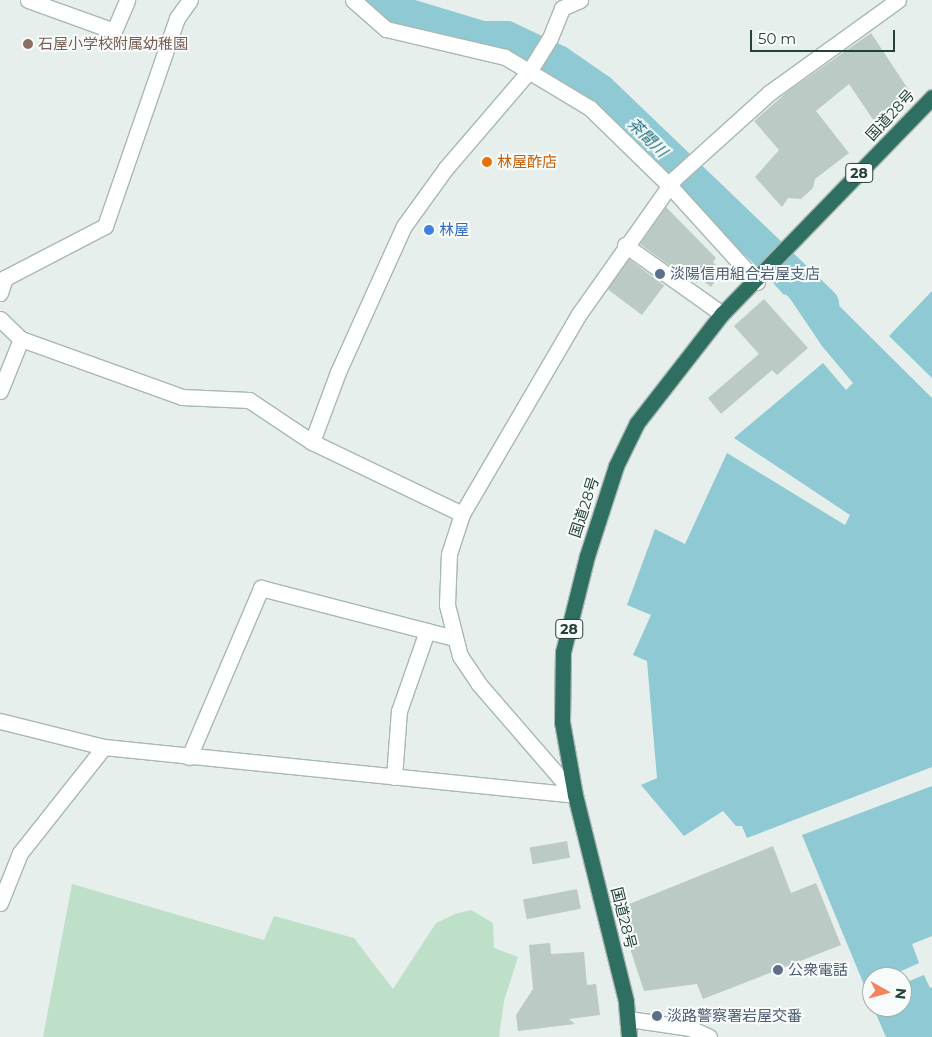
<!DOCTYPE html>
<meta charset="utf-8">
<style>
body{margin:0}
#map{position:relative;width:932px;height:1037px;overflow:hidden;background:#e6efeb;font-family:Montserrat,"Noto Sans JP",sans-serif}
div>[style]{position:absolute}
.green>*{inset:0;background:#bfe0c8}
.water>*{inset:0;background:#8ec9d4}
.pier>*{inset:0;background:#e6efeb}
.river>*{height:35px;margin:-17.5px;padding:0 17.5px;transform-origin:17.5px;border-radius:17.5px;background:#8ec9d4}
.building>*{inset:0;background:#bbcac4;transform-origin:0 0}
.roads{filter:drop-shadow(1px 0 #a8b8b2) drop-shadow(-1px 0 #a8b8b2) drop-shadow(0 1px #a8b8b2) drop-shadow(0 -1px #a8b8b2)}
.minor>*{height:15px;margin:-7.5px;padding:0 7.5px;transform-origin:7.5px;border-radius:7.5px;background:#fff}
.highway>*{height:15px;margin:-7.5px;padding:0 7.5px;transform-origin:7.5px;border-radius:7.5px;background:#2f6f62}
.dots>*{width:14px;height:14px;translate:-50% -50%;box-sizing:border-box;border:2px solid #f7fbf9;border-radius:50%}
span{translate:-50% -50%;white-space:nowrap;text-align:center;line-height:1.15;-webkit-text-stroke:4px #f7fbf9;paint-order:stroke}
.shield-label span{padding:1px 4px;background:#f7fbf9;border:1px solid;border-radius:4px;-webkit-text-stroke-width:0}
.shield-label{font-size:14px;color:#24423a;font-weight:700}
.education-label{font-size:15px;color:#785e54}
.left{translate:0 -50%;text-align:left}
.street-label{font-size:15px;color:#24423a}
.food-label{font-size:15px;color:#c56008}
.shop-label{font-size:15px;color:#366cbe}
.service-label{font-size:15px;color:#4e5e75}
.water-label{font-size:16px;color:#1c6f80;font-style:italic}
.north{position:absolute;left:862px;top:967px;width:50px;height:50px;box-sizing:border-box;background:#f7fbf9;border:1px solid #a3b1ad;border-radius:50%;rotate:97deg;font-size:14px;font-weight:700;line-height:20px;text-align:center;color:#24423a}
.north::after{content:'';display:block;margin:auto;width:18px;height:22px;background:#f4845f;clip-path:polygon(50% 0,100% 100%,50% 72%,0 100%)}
.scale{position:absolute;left:750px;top:30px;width:145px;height:22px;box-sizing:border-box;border:2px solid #24423a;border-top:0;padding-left:6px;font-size:15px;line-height:18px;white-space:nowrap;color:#24423a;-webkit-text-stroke:4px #f7fbf9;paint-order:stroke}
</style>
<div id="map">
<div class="green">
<div style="clip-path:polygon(72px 884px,264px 940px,274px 916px,354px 938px,393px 989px,436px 923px,455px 914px,471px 910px,493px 923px,494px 948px,518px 957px,504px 1001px,499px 1037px,43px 1037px)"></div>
</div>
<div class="water">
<div style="clip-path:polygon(795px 262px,932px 398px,932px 767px,747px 838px,742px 826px,736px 826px,723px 811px,684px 836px,641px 785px,657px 778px,647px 661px,633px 655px,651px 615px,627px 605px,655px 529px,685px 544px,727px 453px,845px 525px,850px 515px,734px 438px,823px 363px,846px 390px,853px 383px,822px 346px,787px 294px,784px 295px,774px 284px)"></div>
<div style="clip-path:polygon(932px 291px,932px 378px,889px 336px)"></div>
<div style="clip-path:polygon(932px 786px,932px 1037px,886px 1037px,873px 1007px,902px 1007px,902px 977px,872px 977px,872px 1004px,802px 835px)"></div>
</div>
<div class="pier">
<div style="clip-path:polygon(932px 936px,932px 987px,930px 988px,924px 975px,902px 984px,902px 977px,888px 977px,919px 963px,912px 944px)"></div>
</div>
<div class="river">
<div style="left:374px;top:0;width:31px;rotate:27deg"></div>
<div style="left:402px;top:14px;width:84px;rotate:16.7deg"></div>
<div style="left:482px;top:38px;width:24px"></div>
<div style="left:506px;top:38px;width:56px;rotate:25.2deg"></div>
<div style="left:557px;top:62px;width:51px;rotate:34.6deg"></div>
<div style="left:599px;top:91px;width:308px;rotate:43.8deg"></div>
</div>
<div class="building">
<div style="clip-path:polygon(871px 33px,914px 98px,876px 124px,849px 84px,816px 111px,849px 153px,815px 179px,813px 188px,801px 199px,788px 198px,782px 207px,755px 177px,779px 150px,754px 121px,787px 92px)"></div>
<div style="clip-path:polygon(666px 207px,716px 258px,713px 262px,722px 271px,711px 287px,701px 279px,697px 283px,687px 278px,640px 244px)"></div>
<div style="left:629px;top:259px;width:44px;height:37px;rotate:37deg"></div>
<div style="clip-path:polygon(764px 299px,808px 348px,777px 375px,772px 370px,721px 414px,708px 398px,759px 354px,734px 326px)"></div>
<div style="left:567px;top:841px;width:17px;height:38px;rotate:80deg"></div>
<div style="clip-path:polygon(773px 846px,791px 893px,816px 883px,841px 945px,703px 999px,697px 984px,644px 991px,617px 909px)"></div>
<div style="left:577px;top:889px;width:20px;height:55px;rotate:79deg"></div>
<div style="clip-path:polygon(550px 943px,551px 954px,584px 952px,587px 985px,596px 984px,600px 1015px,569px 1019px,575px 1024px,518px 1031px,516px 1015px,533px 989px,529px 945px)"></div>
</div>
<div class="roads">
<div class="minor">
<div style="left:28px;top:0;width:91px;rotate:19.8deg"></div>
<div style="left:114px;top:31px;width:34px;rotate:-67deg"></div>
<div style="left:353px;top:0;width:44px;rotate:41.3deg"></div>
<div style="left:386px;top:29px;width:122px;rotate:13.2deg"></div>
<div style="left:505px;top:57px;width:99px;rotate:31deg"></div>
<div style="left:590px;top:108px;width:110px;rotate:44.3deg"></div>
<div style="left:669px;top:185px;width:131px;rotate:47.8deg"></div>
<div style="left:625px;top:245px;width:119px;rotate:35.4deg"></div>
<div style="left:0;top:293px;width:16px;rotate:-72deg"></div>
<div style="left:5px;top:278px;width:113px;rotate:-27.5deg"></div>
<div style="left:105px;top:226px;width:220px;rotate:-70.9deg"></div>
<div style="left:177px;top:18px;width:22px;rotate:-54deg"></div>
<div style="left:0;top:319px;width:29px;rotate:44deg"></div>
<div style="left:21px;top:339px;width:171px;rotate:19.8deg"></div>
<div style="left:182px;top:397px;width:67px;rotate:2.6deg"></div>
<div style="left:249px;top:400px;width:76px;rotate:33.7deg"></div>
<div style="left:312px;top:442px;width:166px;rotate:25.6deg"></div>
<div style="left:0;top:391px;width:56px;rotate:-68deg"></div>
<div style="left:312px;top:442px;width:75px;rotate:-69.6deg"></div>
<div style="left:338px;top:372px;width:160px;rotate:-65.7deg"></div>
<div style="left:404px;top:226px;width:72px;rotate:-54.1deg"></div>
<div style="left:446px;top:168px;width:129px;rotate:-49.4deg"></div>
<div style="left:530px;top:70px;width:38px;rotate:-58deg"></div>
<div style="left:550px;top:38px;width:32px;rotate:-68deg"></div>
<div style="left:562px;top:8px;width:20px;rotate:-24deg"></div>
<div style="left:0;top:721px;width:107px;rotate:14deg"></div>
<div style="left:104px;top:747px;width:473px;rotate:5.8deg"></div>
<div style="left:189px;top:757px;width:184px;rotate:-66.9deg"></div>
<div style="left:261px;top:588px;width:199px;rotate:14.5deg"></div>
<div style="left:394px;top:777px;width:66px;rotate:-85.7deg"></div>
<div style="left:399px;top:711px;width:85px;rotate:-70.7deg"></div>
<div style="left:575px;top:795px;width:147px;rotate:-130.9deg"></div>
<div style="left:479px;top:684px;width:34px;rotate:-124deg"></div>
<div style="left:460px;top:656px;width:53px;rotate:-104.3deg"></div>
<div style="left:447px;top:605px;width:51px;rotate:-87.8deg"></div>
<div style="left:449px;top:554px;width:42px;rotate:-72deg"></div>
<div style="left:462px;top:514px;width:232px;rotate:-59.7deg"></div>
<div style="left:579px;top:314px;width:166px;rotate:-54.8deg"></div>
<div style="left:675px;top:178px;width:127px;rotate:-42.1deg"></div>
<div style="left:769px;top:93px;width:159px;rotate:-35.8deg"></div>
<div style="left:0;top:903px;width:54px;rotate:-68.2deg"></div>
<div style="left:20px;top:853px;width:135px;rotate:-51.6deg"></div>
<div style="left:629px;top:1019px;width:62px;rotate:8.4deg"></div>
<div style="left:690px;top:1028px;width:21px;rotate:25deg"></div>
</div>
<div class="highway">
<div style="left:629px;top:1037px;width:36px;rotate:-95deg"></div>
<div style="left:626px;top:1001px;width:212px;rotate:-103.9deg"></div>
<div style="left:575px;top:795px;width:74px;rotate:-100.1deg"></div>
<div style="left:562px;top:722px;width:70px;rotate:-89.2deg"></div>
<div style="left:563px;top:652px;width:99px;rotate:-76deg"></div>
<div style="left:587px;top:556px;width:95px;rotate:-72.1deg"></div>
<div style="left:616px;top:466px;width:48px;rotate:-64deg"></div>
<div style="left:637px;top:423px;width:138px;rotate:-52.1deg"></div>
<div style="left:722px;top:314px;width:302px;rotate:-45.9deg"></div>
</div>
</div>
<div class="dots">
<div style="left:28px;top:44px;background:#8d6e63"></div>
<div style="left:487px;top:162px;background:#e8710a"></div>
<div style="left:429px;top:230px;background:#3f7fe0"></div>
<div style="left:660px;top:274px;background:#5c6f8a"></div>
<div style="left:778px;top:970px;background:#5c6f8a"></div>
<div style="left:657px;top:1016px;background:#5c6f8a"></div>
</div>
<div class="shield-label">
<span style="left:859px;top:173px">28</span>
<span style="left:569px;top:629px">28</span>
</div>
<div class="education-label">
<span class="left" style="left:38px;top:44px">石屋小学校附属幼稚園</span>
</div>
<div class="street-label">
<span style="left:890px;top:115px;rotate:-47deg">国道28号</span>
<span style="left:584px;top:507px;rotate:-72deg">国道28号</span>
<span style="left:624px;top:918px;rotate:76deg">国道28号</span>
</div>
<div class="food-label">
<span class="left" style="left:497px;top:162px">林屋酢店</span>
</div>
<div class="shop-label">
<span class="left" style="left:439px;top:230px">林屋</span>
</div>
<div class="service-label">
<span class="left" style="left:670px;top:274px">淡陽信用組合岩屋支店</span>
<span class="left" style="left:788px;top:970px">公衆電話</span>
<span class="left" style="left:667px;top:1016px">淡路警察署岩屋交番</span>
</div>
<div class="water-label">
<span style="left:647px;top:138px;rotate:44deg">茶間川</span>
</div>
<div class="north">N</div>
<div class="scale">50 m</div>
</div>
